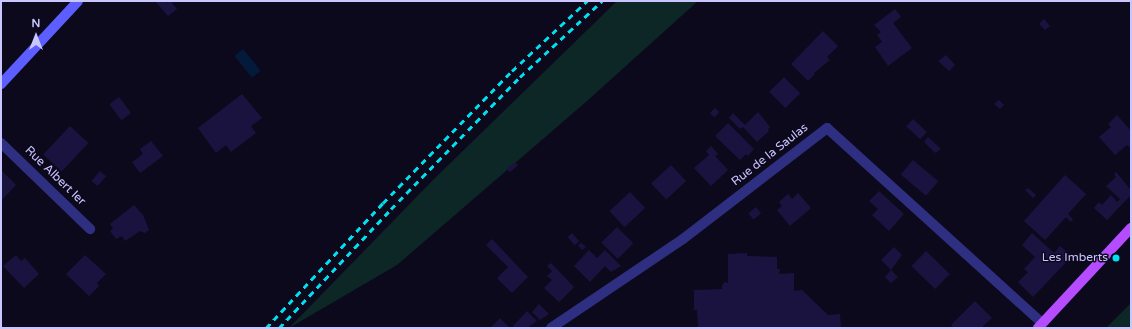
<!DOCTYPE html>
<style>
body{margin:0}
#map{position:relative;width:1132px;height:329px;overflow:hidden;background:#0c091d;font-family:"Varela Round",sans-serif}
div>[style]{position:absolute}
.green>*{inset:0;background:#0c2725}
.water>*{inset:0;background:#041a3b;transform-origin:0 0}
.building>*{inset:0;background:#1b133f;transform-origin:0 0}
.street>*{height:10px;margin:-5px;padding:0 5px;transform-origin:5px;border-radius:5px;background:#2f2f81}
.secondary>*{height:10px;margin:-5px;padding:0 5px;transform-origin:5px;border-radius:5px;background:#5c5eff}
.primary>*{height:10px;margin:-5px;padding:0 5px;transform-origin:5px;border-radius:5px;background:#b54cff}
.rail>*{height:3px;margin-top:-1.5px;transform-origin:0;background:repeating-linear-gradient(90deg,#00e1f0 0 6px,transparent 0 11px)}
.dots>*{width:11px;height:11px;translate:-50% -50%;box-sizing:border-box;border:2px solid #0c091d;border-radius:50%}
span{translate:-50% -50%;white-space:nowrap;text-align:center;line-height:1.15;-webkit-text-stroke:3px #0c091d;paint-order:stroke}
.street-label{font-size:12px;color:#c9c5ff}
.poi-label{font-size:12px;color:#c9c5ff}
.right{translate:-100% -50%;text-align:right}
.frame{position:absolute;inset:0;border:2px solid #c9c5ff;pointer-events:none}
.north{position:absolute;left:16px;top:16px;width:40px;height:40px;-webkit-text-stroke:3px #0c091d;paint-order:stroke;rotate:0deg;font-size:11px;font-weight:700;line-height:16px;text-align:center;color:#c9c5ff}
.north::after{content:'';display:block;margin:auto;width:14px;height:18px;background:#c9c5ff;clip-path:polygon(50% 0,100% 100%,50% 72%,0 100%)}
</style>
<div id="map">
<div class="green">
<div style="clip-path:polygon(617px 1px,698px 1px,587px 101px,397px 265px,289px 328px,433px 180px)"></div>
<div style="clip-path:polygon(1131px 303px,1131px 328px,1106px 328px)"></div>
</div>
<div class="water">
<div style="left:243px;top:49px;width:28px;height:11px;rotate:51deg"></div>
</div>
<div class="building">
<div style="clip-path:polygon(155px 1px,174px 1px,172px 3px,177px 9px,168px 16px)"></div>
<div style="clip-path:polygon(895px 9px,901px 17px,893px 23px,912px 48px,888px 66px,875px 47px,882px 42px,877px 35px,881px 32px,874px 25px)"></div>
<div style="clip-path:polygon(1044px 19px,1050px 26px,1045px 30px,1039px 24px)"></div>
<div style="clip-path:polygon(823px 31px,838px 46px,827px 57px,830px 60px,814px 73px,815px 74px,808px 81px,791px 64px)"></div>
<div style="clip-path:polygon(946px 55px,955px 65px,949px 71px,938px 61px)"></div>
<div style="left:784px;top:77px;width:23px;height:21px;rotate:45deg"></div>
<div style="clip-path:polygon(242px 94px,262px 118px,251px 126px,256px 133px,231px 152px,226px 145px,216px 153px,198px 128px)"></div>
<div style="left:119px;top:97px;width:20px;height:12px;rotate:53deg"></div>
<div style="clip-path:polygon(999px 100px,1004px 105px,1000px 109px,994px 104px)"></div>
<div style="left:715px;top:108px;width:6px;height:7px;rotate:45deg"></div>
<div style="clip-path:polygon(758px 112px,770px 127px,768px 129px,769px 131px,757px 142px,743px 127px,740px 129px,729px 118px,733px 113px,745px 125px)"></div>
<div style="clip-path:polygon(1117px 115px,1131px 131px,1131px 146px,1130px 147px,1127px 145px,1115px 155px,1099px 137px,1111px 127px,1108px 124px)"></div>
<div style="left:913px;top:119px;width:19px;height:10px;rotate:43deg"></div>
<div style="clip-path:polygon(728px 123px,754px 149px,748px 156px,746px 154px,740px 160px,715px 136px)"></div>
<div style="left:70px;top:126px;width:25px;height:39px;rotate:43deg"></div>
<div style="clip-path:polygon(928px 137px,941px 149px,935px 153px,924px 142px)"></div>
<div style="clip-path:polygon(151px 141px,163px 156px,140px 173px,132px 162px,143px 154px,140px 149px)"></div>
<div style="clip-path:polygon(711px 146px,718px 154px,715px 156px,728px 170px,711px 186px,694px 168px,709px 155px,706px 151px)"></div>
<div style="left:913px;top:160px;width:33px;height:19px;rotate:40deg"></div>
<div style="clip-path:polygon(515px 162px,518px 165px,510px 172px,506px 169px)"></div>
<div style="left:671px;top:165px;width:22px;height:27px;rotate:47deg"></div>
<div style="clip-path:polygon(1px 170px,16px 185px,1px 201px)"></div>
<div style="left:100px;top:171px;width:8px;height:13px;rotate:40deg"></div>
<div style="clip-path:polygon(1116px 172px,1131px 190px,1131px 195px,1107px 220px,1094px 208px,1099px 202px,1102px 205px,1111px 195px,1117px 202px,1120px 199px,1106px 186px,1116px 177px,1114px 174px)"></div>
<div style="clip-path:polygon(1065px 175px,1086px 194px,1068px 214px,1073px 219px,1071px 222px,1066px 217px,1045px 240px,1024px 221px)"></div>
<div style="clip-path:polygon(1028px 188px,1036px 195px,1033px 198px,1025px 190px)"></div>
<div style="clip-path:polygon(879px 191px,904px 214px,889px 231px,872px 215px,878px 209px,869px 201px)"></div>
<div style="left:630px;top:192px;width:22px;height:28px;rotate:47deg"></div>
<div style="clip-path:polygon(798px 193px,811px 208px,790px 226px,777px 210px,782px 206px,779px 202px,788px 194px,792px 199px)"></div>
<div style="clip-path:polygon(134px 205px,143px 215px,149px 230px,145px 233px,140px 231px,125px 241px,122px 236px,116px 239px,110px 231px,113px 228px,110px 224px)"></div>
<div style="left:756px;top:207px;width:8px;height:10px;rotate:50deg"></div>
<div style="left:617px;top:227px;width:23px;height:22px;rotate:45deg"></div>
<div style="left:572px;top:233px;width:11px;height:6px;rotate:49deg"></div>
<div style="clip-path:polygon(1032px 233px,1054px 253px,1060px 246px,1072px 256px,1033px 297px,1018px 282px,1028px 272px,1024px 269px,1035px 257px,1022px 245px)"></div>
<div style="clip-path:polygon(492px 239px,528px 277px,512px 293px,497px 278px,508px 267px,486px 245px)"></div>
<div style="clip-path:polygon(581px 243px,586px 247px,582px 250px,578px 245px)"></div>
<div style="clip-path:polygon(894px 247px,902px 255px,891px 270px,881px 260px)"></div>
<div style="clip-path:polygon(589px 250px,597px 258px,605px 250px,621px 266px,611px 272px,605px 266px,590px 282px,574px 266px)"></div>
<div style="left:926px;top:251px;width:33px;height:21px;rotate:44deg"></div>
<div style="clip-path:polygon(747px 253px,747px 256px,777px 257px,777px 269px,780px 269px,779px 274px,794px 273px,794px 291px,802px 290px,828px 315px,840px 314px,841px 328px,698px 328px,697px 310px,694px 310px,694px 290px,722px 289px,722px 285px,725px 282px,728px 283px,728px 254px)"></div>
<div style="clip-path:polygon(16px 255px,21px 261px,25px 258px,39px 274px,24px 288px,3px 266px)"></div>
<div style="clip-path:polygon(85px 255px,106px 274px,97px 283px,99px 286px,89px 296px,66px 274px)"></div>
<div style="clip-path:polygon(551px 263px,574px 287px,559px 302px,544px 288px,552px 280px,547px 276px,552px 271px,547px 266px)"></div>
<div style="clip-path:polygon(891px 270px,898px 277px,891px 283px,885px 277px)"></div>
<div style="clip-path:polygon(975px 301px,992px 318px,981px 328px,954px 328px,951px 325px)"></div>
<div style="clip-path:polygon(539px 304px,549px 314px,540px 320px,532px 312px)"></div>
<div style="clip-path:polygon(527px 311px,537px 321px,527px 328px,515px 328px,513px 326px)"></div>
<div style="clip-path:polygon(500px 318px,510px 328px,490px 328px)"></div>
</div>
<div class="street">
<div style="left:1px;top:143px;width:124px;rotate:44deg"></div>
<div style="left:551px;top:328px;width:159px;rotate:-34deg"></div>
<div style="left:683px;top:239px;width:182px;rotate:-37.6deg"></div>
<div style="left:827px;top:128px;width:290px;rotate:42.2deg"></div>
</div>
<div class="secondary">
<div style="left:1px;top:84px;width:113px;rotate:-47.1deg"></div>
</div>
<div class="primary">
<div style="left:1038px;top:328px;width:137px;rotate:-47.1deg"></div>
</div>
<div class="rail">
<div style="left:266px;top:328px;width:171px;rotate:-46.9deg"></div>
<div style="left:383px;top:203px;width:185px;rotate:-45.7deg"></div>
<div style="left:512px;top:71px;width:103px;rotate:-43deg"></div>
<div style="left:279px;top:328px;width:163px;rotate:-46.7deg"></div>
<div style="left:391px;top:209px;width:185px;rotate:-45.7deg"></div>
<div style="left:520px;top:77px;width:112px;rotate:-42.8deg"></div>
</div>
<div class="dots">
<div style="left:1116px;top:258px;background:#00e1f0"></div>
</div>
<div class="street-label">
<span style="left:770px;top:155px;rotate:-38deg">Rue de la Saulas</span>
<span style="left:55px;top:176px;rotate:44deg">Rue Albert Ier</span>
</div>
<div class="poi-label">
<span class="right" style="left:1108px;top:258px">Les Imberts</span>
</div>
<div class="frame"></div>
<div class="north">N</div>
</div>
